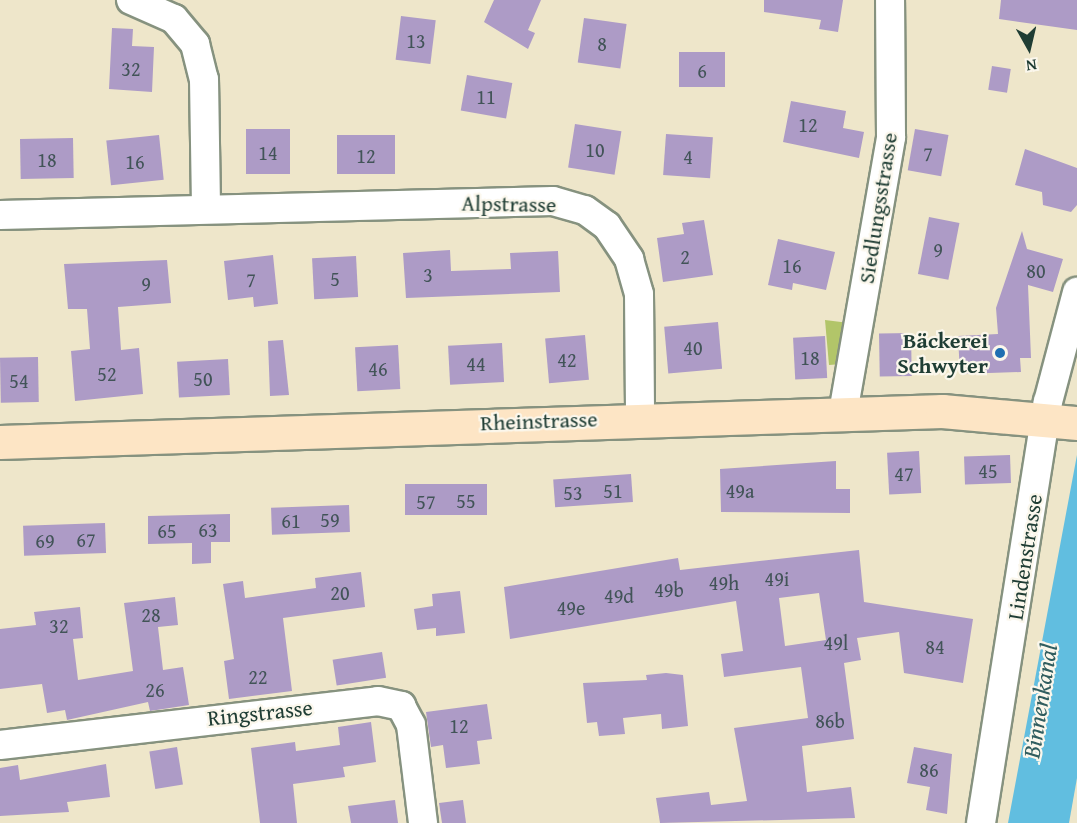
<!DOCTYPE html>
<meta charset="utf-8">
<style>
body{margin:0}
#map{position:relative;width:1077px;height:823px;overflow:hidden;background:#eee6ca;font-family:"Gentium Book Plus",serif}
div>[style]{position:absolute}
.green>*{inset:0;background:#b2c569}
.water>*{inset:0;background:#61bee0}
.building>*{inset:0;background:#ad9bc6;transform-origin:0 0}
.roads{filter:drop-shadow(2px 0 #86927f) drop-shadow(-2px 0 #86927f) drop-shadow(0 2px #86927f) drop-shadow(0 -2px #86927f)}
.street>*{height:28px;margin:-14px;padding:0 14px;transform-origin:14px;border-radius:14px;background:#fff}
.secondary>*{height:33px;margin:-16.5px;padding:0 16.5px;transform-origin:16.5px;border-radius:16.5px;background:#fde5c5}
.dots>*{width:16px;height:16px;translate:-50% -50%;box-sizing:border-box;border:3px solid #fbf7ec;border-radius:50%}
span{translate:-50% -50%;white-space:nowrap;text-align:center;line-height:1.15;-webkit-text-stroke:4.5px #fbf7ec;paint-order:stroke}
.number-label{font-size:20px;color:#425458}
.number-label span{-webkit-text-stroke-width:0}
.street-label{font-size:22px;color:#1f3d34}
.poi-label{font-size:22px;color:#1f3d34;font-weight:700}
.right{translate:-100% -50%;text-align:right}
.water-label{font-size:24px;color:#305d5f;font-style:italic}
.north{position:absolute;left:999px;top:18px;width:60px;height:60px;-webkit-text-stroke:4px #fbf7ec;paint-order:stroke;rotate:172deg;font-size:16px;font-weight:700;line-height:24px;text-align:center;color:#1f3d34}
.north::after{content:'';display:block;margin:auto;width:21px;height:27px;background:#1f3d34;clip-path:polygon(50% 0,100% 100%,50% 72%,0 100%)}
</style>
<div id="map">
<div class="green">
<div style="clip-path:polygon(825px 320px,849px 323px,842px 364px,829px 365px)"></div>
</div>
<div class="water">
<div style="clip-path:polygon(1077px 455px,1077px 778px,1069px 823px,1008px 823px)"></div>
</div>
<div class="building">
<div style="clip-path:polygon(494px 0,541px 0,528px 30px,535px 33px,528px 49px,484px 22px)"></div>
<div style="clip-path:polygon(764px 0,843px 0,838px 32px,819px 29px,821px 20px,764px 12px)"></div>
<div style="clip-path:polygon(1001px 0,1077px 0,1077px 30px,999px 19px)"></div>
<div style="left:401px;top:16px;width:35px;height:44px;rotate:7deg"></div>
<div style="left:584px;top:18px;width:43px;height:45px;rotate:8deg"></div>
<div style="clip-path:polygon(112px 28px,133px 29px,132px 46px,154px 47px,152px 92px,109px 89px)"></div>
<div style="left:725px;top:52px;width:35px;height:46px;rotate:90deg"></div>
<div style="left:992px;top:66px;width:19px;height:24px;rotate:9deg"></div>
<div style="left:467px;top:75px;width:46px;height:36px;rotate:10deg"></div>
<div style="clip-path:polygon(791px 101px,846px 111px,843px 128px,864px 132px,859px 158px,783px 142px)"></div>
<div style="left:575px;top:124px;width:47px;height:44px;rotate:9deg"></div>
<div style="left:290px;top:129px;width:45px;height:44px;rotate:90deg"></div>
<div style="left:915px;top:129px;width:34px;height:42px;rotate:10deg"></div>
<div style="left:666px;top:134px;width:47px;height:41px;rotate:4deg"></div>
<div style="left:159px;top:135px;width:45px;height:53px;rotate:84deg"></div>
<div style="left:395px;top:135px;width:39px;height:58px;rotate:90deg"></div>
<div style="left:73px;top:138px;width:40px;height:53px;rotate:89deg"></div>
<div style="clip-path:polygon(1025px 149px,1077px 168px,1077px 205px,1071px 212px,1043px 205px,1042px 192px,1015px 185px)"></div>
<div style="left:929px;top:217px;width:31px;height:58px;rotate:11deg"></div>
<div style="clip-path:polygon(704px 220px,713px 275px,663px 282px,657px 238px,684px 234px,682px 223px)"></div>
<div style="clip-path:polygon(1022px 231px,1027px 249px,1063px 259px,1053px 292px,1028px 285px,1031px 358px,1020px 358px,1021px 372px,960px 374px,958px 336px,998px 334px,996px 308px)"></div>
<div style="clip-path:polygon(778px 239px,835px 252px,826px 290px,793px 283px,792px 290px,768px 285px)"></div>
<div style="clip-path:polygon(450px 250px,451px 271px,511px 269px,510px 253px,558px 251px,560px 292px,406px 298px,403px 253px)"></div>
<div style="clip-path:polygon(273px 255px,278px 304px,254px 307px,253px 297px,228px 300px,224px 261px)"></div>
<div style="left:356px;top:256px;width:41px;height:44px;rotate:87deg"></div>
<div style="clip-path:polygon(167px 260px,171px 303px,118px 307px,121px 350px,139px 348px,143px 394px,75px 401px,71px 351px,90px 349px,87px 309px,68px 309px,64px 264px)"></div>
<div style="left:718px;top:322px;width:47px;height:54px;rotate:85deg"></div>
<div style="left:911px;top:333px;width:43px;height:32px;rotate:89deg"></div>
<div style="left:585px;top:335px;width:45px;height:40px;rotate:85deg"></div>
<div style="left:825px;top:336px;width:42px;height:32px;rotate:87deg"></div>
<div style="clip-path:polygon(283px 340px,289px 395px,270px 396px,268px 341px)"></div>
<div style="left:502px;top:343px;width:39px;height:54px;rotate:87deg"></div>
<div style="left:398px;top:345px;width:44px;height:43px;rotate:87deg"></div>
<div style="left:38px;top:357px;width:45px;height:38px;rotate:89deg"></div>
<div style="left:228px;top:359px;width:36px;height:51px;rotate:87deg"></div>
<div style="left:919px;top:451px;width:42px;height:32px;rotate:87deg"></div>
<div style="left:1010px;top:455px;width:28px;height:46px;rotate:88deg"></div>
<div style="clip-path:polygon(836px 461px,836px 489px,850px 489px,850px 513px,721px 512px,720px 469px)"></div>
<div style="left:631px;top:474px;width:28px;height:78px;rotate:86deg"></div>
<div style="left:487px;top:484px;width:31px;height:82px;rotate:90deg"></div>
<div style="left:349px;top:505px;width:27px;height:78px;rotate:88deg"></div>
<div style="clip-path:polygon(230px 514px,230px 542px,211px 542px,211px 563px,192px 564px,192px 543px,148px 544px,148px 516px)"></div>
<div style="left:105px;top:523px;width:30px;height:82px;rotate:88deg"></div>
<div style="clip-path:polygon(evenodd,859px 550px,864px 602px,973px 619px,963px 683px,904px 673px,899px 632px,857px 638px,861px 660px,844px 663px,854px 739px,802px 746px,807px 792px,851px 787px,855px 818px,660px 823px,656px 798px,709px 792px,711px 805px,747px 801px,734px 728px,808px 718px,801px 667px,724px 677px,721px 654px,743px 651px,736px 601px,510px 639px,504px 587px,678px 558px,680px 570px,859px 550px,819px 593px,826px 640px,785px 646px,779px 598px,819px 593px)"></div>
<div style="clip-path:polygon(361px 572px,365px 607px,283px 618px,292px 691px,229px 699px,224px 661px,234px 659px,223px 584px,243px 581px,245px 598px,316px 588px,315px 578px)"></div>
<div style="clip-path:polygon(460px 591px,465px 633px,436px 636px,436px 628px,417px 630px,414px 609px,433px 606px,432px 594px)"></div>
<div style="clip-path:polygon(175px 597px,178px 625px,158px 627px,163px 670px,183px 667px,189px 705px,150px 711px,148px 702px,67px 720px,65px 710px,47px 713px,42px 684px,0 689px,0 629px,36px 625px,34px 612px,80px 607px,83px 638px,73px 639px,78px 680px,133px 671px,124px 603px)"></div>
<div style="left:382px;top:652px;width:26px;height:50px;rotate:81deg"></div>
<div style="clip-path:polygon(666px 673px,683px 675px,688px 726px,662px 729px,661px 714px,623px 718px,625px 734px,599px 736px,597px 722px,587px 723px,583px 683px,647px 680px,646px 675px)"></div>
<div style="clip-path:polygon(487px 704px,492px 739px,477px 741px,480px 764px,446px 768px,443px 745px,431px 747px,426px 712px)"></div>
<div style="clip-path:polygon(371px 722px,376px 762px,343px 767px,345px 777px,293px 784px,297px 823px,260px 823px,251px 748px,295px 742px,296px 751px,340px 745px,338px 727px)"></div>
<div style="left:177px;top:747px;width:38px;height:28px;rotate:81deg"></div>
<div style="clip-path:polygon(914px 747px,952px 754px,947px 814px,926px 810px,930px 787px,907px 783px)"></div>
<div style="clip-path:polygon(106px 764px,110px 797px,67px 802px,69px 812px,0 816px,0 768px,18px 765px,20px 780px)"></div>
<div style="clip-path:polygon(395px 800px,398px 823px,351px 823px,348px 806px)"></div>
<div style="clip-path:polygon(463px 800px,466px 823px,442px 823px,439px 803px)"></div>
</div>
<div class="roads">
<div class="street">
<div style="left:131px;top:0;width:47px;rotate:23.8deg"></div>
<div style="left:174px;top:19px;width:33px;rotate:50deg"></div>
<div style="left:195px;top:44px;width:36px;rotate:76deg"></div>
<div style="left:204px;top:79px;width:127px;rotate:89.1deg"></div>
<div style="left:0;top:215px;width:553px;rotate:-1.45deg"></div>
<div style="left:553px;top:201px;width:33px;rotate:16deg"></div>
<div style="left:585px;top:210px;width:27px;rotate:36deg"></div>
<div style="left:607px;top:226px;width:40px;rotate:56deg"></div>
<div style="left:629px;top:259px;width:36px;rotate:74deg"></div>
<div style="left:639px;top:294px;width:123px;rotate:89.5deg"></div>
<div style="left:843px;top:413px;width:280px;rotate:-80.1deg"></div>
<div style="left:891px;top:137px;width:137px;rotate:-90.4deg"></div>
<div style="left:0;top:745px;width:381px;rotate:-6.6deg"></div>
<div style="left:378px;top:701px;width:24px;rotate:12deg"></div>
<div style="left:401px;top:706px;width:21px;rotate:62deg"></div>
<div style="left:411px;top:725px;width:99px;rotate:83deg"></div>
<div style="left:981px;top:823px;width:426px;rotate:-81deg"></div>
<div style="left:1048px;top:402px;width:114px;rotate:-75.2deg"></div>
</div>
<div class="secondary">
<div style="left:0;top:442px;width:943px;rotate:-1.88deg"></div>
<div style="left:942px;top:411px;width:136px;rotate:5.1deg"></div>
</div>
</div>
<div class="dots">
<div style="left:1000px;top:353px;background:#1f6fb2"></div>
</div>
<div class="number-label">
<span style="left:416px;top:40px">13</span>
<span style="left:602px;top:43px">8</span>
<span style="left:131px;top:68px">32</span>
<span style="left:702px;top:70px">6</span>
<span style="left:486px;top:96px">11</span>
<span style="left:808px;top:124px">12</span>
<span style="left:595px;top:149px">10</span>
<span style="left:268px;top:152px">14</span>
<span style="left:928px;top:153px">7</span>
<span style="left:366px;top:155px">12</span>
<span style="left:688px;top:156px">4</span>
<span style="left:47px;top:159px">18</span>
<span style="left:135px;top:161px">16</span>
<span style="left:938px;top:249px">9</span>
<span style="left:685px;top:256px">2</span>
<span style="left:792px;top:265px">16</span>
<span style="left:1036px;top:270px">80</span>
<span style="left:428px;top:274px">3</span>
<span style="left:335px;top:278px">5</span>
<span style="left:251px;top:279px">7</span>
<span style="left:146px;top:283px">9</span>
<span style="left:693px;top:347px">40</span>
<span style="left:810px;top:357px">18</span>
<span style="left:567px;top:359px">42</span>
<span style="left:476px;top:363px">44</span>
<span style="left:378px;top:368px">46</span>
<span style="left:107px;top:373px">52</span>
<span style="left:203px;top:378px">50</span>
<span style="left:19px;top:380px">54</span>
<span style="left:988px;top:470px">45</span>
<span style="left:904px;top:473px">47</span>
<span style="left:613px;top:490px">51</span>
<span style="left:740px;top:490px">49a</span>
<span style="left:573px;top:492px">53</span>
<span style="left:466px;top:500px">55</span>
<span style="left:426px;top:501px">57</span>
<span style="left:330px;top:519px">59</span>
<span style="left:291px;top:520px">61</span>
<span style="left:208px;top:529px">63</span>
<span style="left:167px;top:530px">65</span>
<span style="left:86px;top:539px">67</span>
<span style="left:45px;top:540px">69</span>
<span style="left:777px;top:578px">49i</span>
<span style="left:724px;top:582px">49h</span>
<span style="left:669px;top:589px">49b</span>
<span style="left:340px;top:592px">20</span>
<span style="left:619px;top:595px">49d</span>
<span style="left:571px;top:607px">49e</span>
<span style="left:151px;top:614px">28</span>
<span style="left:59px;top:625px">32</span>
<span style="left:836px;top:642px">49l</span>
<span style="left:935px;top:646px">84</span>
<span style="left:258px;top:676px">22</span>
<span style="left:155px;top:689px">26</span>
<span style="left:830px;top:720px">86b</span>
<span style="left:459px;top:725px">12</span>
<span style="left:929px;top:769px">86</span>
</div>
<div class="street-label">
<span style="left:509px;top:204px;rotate:1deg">Alpstrasse</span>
<span style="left:878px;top:208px;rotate:-81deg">Siedlungsstrasse</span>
<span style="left:539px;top:421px;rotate:-2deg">Rheinstrasse</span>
<span style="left:1025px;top:557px;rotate:-81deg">Lindenstrasse</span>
<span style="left:260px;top:713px;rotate:-6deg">Ringstrasse</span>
</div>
<div class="poi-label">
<span class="right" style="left:988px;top:353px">Bäckerei<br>Schwyter</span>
</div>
<div class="water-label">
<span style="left:1040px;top:701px;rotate:-81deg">Binnenkanal</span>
</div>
<div class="north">N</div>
</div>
